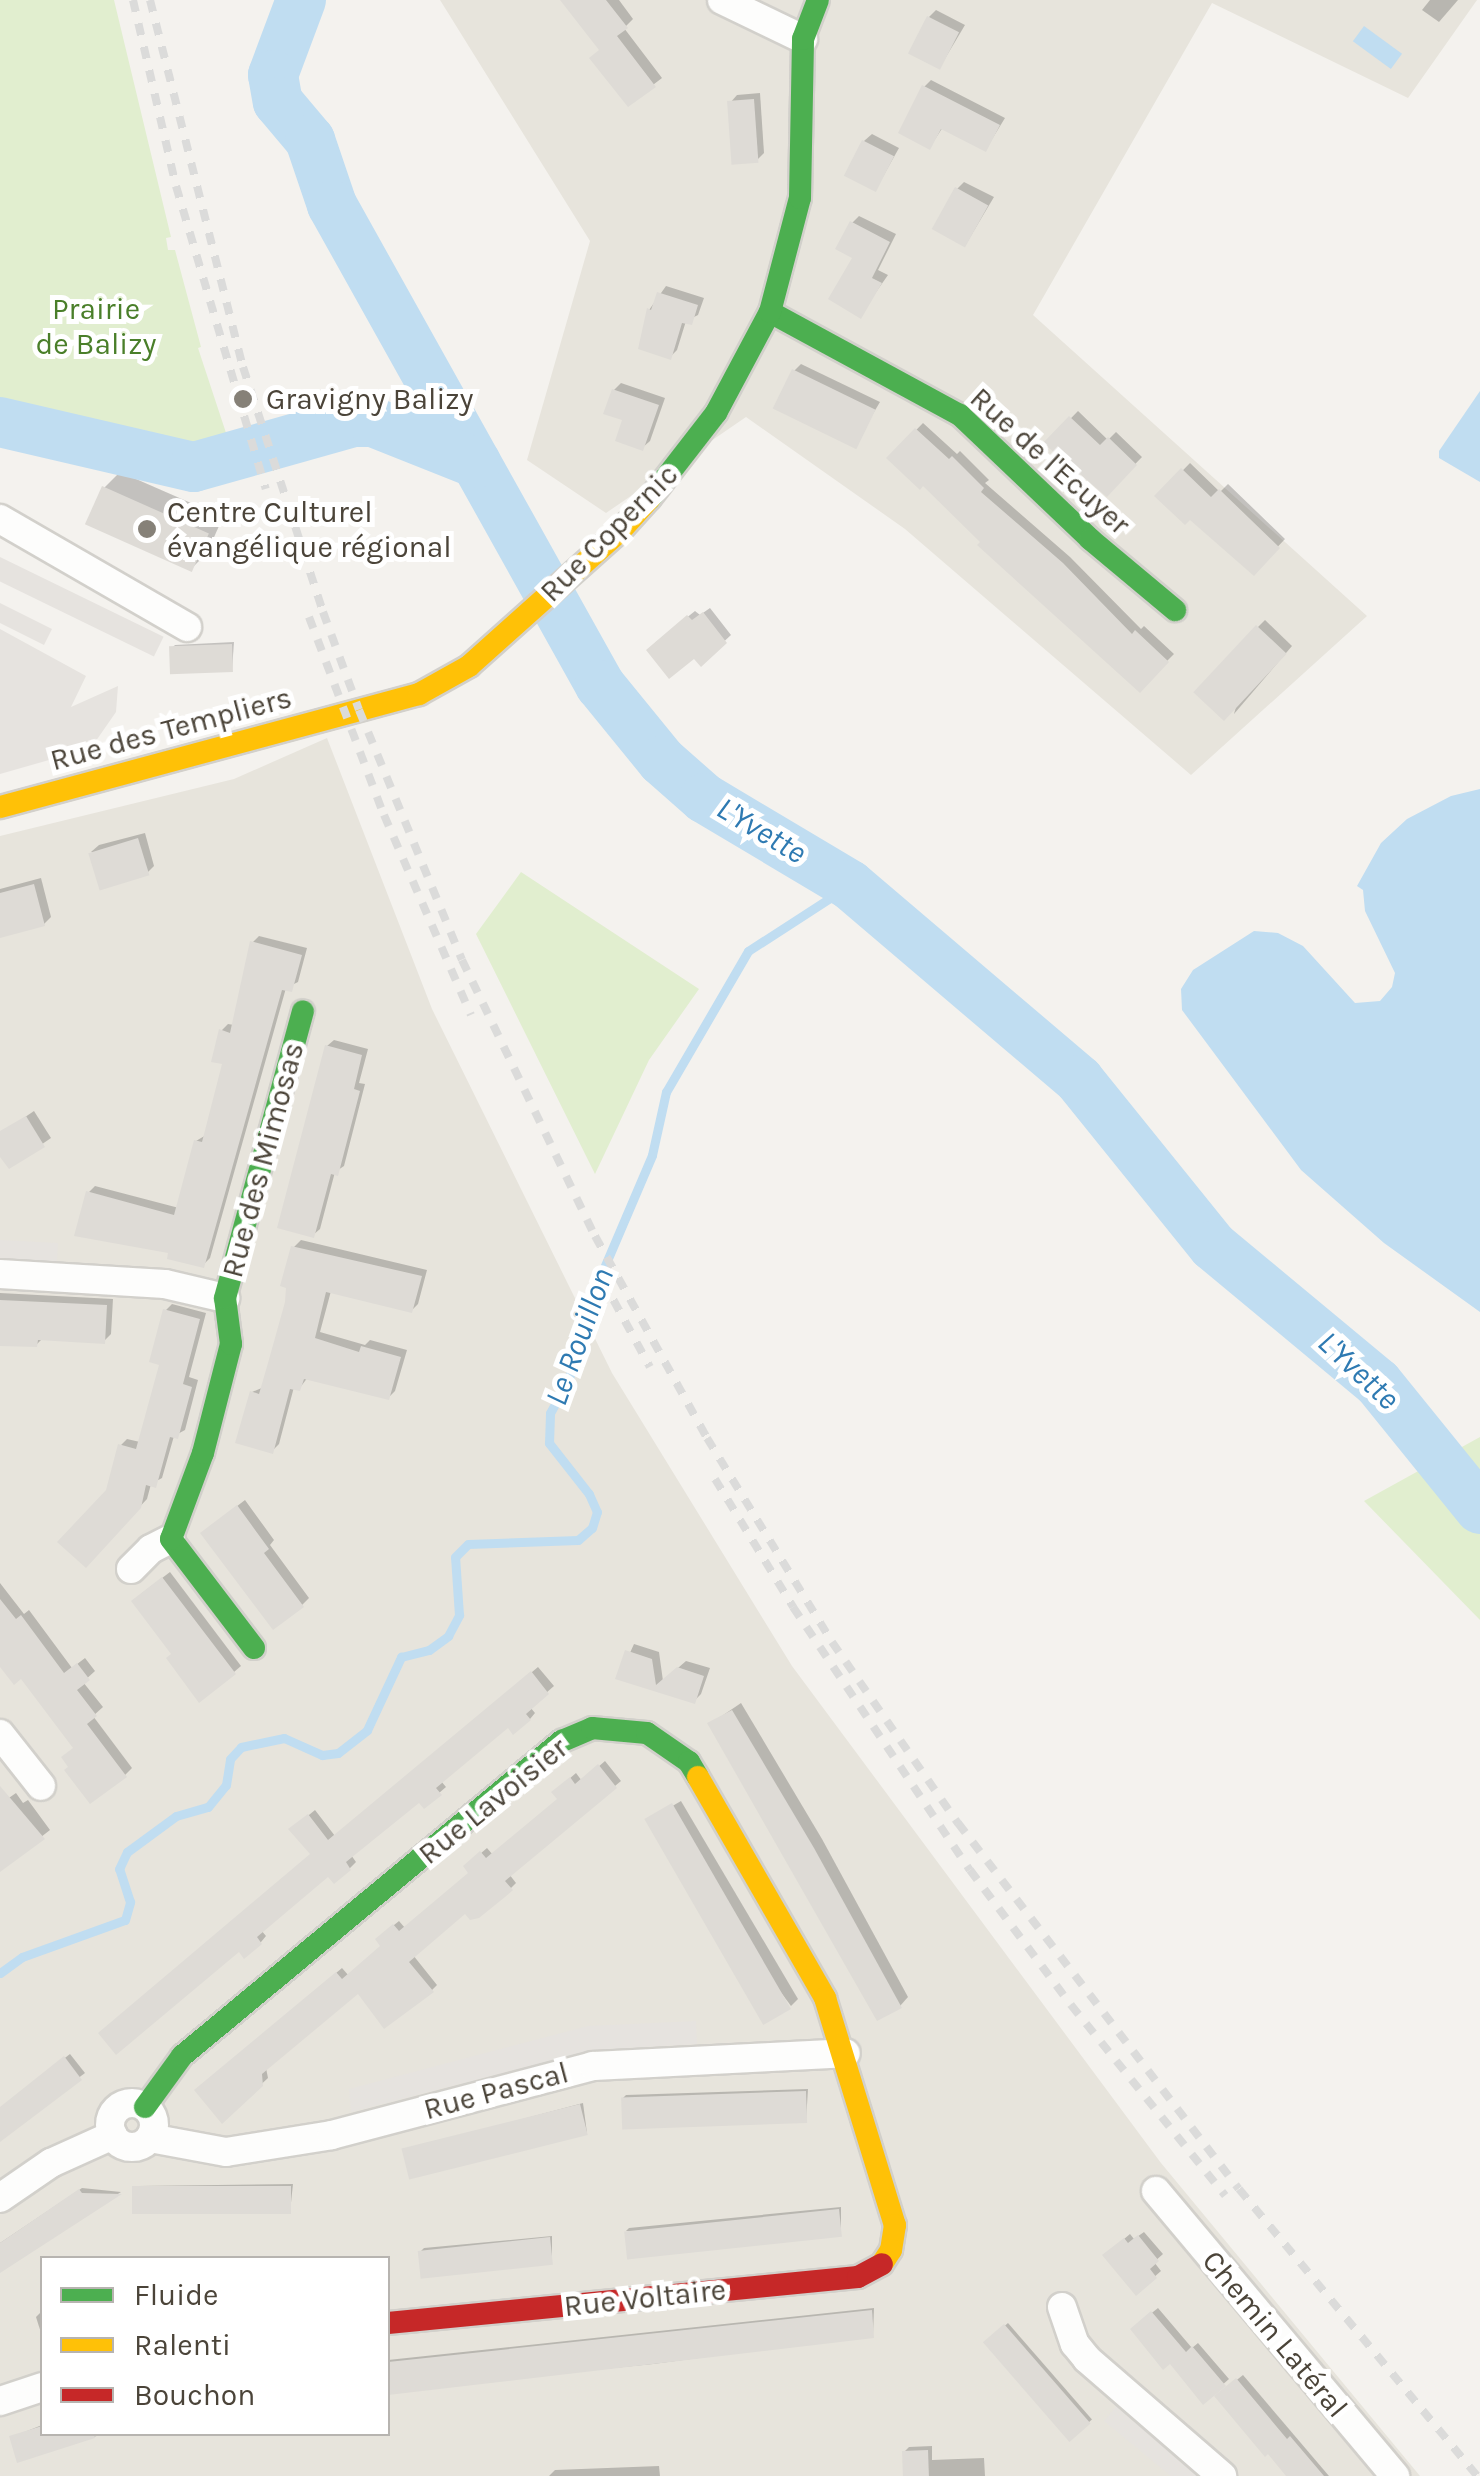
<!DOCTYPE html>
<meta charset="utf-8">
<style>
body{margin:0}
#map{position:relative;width:1480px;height:2476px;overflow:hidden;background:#f4f2ee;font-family:Karla,sans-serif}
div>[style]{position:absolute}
.residential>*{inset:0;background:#e7e4dc}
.green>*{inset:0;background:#e1eecf}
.parking>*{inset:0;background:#e6e3df;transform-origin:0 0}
.water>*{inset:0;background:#c0ddf1;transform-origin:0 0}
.shadow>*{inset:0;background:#0003;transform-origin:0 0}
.stream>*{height:9px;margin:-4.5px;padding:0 4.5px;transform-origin:4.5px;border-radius:4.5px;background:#c0ddf1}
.river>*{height:50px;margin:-25px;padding:0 25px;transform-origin:25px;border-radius:25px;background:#c0ddf1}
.building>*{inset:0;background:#dedbd6;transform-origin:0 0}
.roads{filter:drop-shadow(2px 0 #d2d0cb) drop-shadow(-2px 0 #d2d0cb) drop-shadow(0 2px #d2d0cb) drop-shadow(0 -2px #d2d0cb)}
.street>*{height:28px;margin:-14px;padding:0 14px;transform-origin:14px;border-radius:14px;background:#fdfdfc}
.street>.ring{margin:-14px;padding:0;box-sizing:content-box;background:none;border:28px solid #fdfdfc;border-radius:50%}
.fast>*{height:22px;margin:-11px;padding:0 11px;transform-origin:11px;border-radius:11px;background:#4caf50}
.slow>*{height:22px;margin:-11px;padding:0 11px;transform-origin:11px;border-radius:11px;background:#ffc107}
.jam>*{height:22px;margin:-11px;padding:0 11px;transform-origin:11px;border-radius:11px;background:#c62828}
.rail>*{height:8px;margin-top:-4px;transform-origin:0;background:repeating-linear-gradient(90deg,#dbdbda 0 12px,transparent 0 24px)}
.dots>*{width:28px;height:28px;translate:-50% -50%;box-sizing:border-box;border:5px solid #fff;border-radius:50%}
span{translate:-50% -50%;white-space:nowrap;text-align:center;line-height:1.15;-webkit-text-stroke:10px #fff;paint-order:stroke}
.park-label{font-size:30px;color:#4a7f2a}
.poi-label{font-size:30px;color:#4b4439}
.left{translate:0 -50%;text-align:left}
.street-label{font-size:30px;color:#4b4439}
.water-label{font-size:32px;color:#2e7ab2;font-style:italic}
.legend{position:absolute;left:40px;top:2256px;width:350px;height:180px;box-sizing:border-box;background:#fff;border:2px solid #b7b4b0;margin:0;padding:12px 18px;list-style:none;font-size:30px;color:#4b4439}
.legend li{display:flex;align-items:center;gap:20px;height:50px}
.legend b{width:50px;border:2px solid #b7b4b0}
</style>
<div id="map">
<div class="residential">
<div style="clip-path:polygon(440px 0,1477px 0,1408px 98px,1212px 3px,1033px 315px,1367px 616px,1191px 775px,905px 529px,746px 417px,606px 513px,527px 460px,590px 241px)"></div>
<div style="clip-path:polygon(evenodd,327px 738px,432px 1009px,612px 1373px,792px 1666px,1161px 2163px,1420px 2476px,0 2476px,0 836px,234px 779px,327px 738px,42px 2258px,388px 2258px,388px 2434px,42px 2434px,42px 2258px)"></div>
</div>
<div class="green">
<div style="clip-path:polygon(0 0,114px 0,171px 237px,166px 238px,168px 250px,175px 250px,201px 347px,198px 348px,231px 448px,198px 456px,0 406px)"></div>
<div style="clip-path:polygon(521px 872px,699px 989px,649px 1060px,595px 1174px,476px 934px)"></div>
<div style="clip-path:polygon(1480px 1437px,1480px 1620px,1364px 1501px)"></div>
</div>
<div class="parking">
<div style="left:0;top:557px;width:182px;height:22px;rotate:26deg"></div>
<div style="clip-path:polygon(0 603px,52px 629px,44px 645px,0 623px)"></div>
<div style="clip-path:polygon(0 629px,86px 676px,71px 707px,118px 686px,116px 712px,91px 748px,0 774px)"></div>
<div style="left:0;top:1240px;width:58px;height:21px;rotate:3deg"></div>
<div style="clip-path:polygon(696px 2021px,697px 2044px,592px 2050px,351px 2112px,349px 2089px,588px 2026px)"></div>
<div style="clip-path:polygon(1118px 2404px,1201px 2472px,1198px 2476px,1171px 2476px,1104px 2421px)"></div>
</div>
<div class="water">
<div style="left:1364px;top:26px;width:47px;height:19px;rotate:36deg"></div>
<div style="clip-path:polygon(1480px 391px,1480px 482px,1439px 458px,1439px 451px)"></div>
<div style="clip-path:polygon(1480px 789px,1480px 1312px,1384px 1243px,1301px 1170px,1182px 1010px,1181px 989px,1193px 970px,1254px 931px,1278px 933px,1303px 946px,1355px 1003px,1380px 1001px,1392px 987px,1395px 973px,1365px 911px,1363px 890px,1357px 886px,1381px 843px,1407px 819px,1451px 796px)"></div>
</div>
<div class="shadow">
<div style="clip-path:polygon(577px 0,619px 0,633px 19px,624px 28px,662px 78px,628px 104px)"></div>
<div style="clip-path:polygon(1430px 0,1458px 0,1439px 22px,1422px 10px)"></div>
<div style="clip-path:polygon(936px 10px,965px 25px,940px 67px,929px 17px)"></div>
<div style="clip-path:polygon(931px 80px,1005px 118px,986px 149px,943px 127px,930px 147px,924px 87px)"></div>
<div style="clip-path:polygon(760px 93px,764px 153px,757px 160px,730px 103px,737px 95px)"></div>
<div style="clip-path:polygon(872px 134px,899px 148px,876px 189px,864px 141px)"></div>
<div style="clip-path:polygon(964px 182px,994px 197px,966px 244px,957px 189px)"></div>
<div style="clip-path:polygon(859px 216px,896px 234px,878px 270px,888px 275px,860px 315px,852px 223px)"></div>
<div style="clip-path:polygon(666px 286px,704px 298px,698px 315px,686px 321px,677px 350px,670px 357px,649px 310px)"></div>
<div style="clip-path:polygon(801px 364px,880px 402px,855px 444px,794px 371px)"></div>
<div style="clip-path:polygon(621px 383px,665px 398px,650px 441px,642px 448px,614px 390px)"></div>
<div style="clip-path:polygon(1078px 411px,1108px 440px,1116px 432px,1142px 457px,1107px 493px,1047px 443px)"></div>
<div style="clip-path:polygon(923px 423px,957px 454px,960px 451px,989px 480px,985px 483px,1070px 557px,1141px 629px,1144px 626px,1174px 654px,1139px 689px,923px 483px,890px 457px)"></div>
<div style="clip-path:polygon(1190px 463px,1220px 492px,1228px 484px,1285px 539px,1254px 572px,1190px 516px,1158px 496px)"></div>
<div style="clip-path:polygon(120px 472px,223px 517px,207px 553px,192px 568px,104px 488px)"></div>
<div style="clip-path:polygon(710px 608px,731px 635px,701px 663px,695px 655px,655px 643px,695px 611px,700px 615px)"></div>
<div style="clip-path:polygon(1265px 620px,1292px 646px,1234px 714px,1258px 627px)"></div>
<div style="clip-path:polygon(234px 642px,232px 670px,172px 648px,175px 645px)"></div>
<div style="clip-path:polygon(145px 833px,154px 866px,147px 873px,91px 852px,99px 845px)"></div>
<div style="clip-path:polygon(41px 878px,51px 917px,44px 924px,0 936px,0 889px)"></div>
<div style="clip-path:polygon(259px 936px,307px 948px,298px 982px,286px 988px,210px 1258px,203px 1265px,172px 1251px,88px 1193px,95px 1186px,179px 1208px,196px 1141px,206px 1135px,225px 1063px,221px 1031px,228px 1024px,234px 1025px,252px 943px)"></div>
<div style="clip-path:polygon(334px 1040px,368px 1049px,359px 1083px,365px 1084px,344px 1166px,335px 1172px,320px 1229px,313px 1235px,327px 1046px)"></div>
<div style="clip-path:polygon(34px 1111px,51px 1138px,10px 1166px,0 1152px,0 1134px)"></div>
<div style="clip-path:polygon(301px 1240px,427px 1270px,418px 1304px,411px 1311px,331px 1291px,320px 1332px,365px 1345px,370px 1340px,407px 1350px,395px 1391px,388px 1398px,308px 1377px,299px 1389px,294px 1387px,279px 1444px,272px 1451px,252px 1392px,264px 1387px,288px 1302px,294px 1247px)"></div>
<div style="clip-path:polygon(0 1293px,113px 1299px,111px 1334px,104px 1341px,43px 1338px,36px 1345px,0 1343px)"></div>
<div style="clip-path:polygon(172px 1304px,206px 1313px,189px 1377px,198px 1380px,185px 1430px,174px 1436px,162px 1478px,151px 1484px,147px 1499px,86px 1564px,120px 1446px,127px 1439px,140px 1442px,162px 1363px,165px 1311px)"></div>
<div style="clip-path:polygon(245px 1500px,274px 1540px,270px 1545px,309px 1598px,302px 1605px,210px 1527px)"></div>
<div style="clip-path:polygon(170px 1572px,241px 1666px,234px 1672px,174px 1653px,141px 1594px)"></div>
<div style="clip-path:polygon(0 1583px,24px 1614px,29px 1610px,72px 1668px,85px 1658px,95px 1671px,83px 1682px,103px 1707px,93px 1716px,132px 1768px,125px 1775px,75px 1747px,22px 1676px,0 1663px)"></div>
<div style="clip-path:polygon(634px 1644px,659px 1652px,663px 1681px,686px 1661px,710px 1668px,701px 1694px,694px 1701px,619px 1677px)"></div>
<div style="clip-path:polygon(538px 1667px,554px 1686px,530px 1707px,535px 1713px,530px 1719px,514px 1732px,508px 1725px,441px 1781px,446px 1787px,424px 1806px,419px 1799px,351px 1855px,356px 1862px,350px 1868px,334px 1880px,329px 1874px,261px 1930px,266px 1936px,261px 1942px,244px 1955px,239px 1949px,116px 2051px,102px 2033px,313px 1854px,292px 1829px,298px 1824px,315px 1810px,335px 1836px)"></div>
<div style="clip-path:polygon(741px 1703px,822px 1839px,908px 1997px,900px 2006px,710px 1724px)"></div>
<div style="clip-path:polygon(605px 1761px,621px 1781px,509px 1874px,516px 1883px,503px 1896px,465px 1910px,413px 1955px,437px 1985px,432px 1990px,358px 1991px,266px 2068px,268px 2078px,222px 2121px,202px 2085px,342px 1968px,349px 1976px,383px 1946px,383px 1934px,399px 1921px,405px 1928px,471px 1873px,466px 1866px,487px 1848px,493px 1855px,560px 1799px,554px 1792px,576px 1773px,582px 1781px)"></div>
<div style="clip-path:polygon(16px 1793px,23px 1803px,28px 1800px,50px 1830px,9px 1862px,0 1851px,0 1798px,3px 1802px)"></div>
<div style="clip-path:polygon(681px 1801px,798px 1999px,791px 2006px,652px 1818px)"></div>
<div style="clip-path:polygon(70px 2054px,85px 2073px,0 2137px,0 2108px)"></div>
<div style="clip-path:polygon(808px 2089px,806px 2120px,623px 2098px,626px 2095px)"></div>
<div style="clip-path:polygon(583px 2103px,587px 2133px,404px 2153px,407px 2150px)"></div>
<div style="clip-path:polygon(293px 2184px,290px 2212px,135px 2188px,138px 2186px)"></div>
<div style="clip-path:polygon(82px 2188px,121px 2192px,0 2270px,0 2243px)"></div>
<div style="clip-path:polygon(841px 2207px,841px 2234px,626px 2231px,629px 2228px)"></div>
<div style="clip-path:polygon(1144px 2232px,1163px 2254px,1154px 2262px,1161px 2271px,1136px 2293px,1111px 2250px,1130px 2234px,1134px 2239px)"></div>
<div style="clip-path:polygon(552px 2236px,552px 2263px,421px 2251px,424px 2248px)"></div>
<div style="clip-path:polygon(874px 2308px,873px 2335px,653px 2364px,388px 2391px,388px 2360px)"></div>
<div style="clip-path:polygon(1158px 2308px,1192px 2348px,1198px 2343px,1229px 2379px,1204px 2401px,1138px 2324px)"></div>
<div style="clip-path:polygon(42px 2311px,42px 2336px,36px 2317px)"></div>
<div style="left:1008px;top:2323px;width:128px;height:29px;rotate:49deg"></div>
<div style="clip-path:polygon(1243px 2375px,1329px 2476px,1288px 2476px,1223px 2391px)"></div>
<div style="clip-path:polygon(42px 2425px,42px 2434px,103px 2434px,19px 2460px,12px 2437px)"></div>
<div style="clip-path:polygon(932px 2446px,932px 2460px,984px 2458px,985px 2476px,905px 2476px,904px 2452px,909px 2447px)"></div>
<div style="clip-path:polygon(659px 2466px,660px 2476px,549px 2476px,555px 2470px)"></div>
</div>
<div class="stream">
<div style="left:0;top:1973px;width:27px;rotate:-36deg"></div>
<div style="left:22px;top:1957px;width:109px;rotate:-19.8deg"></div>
<div style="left:125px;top:1920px;width:19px;rotate:-74deg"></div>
<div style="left:130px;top:1902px;width:35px;rotate:-108deg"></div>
<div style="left:119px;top:1869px;width:19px;rotate:-65deg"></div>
<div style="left:127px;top:1852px;width:61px;rotate:-36.3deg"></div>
<div style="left:176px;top:1816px;width:33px;rotate:-16deg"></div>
<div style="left:208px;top:1807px;width:28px;rotate:-51deg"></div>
<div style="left:226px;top:1785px;width:26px;rotate:-81deg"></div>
<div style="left:230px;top:1759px;width:16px;rotate:-47deg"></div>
<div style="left:241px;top:1747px;width:44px;rotate:-11.8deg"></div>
<div style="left:284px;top:1738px;width:42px;rotate:24.1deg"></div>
<div style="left:322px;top:1755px;width:16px;rotate:-7deg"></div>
<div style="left:338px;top:1753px;width:37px;rotate:-38deg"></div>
<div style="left:367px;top:1730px;width:81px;rotate:-65deg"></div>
<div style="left:401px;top:1657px;width:29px;rotate:-14deg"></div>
<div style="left:429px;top:1650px;width:24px;rotate:-36deg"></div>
<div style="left:448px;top:1636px;width:24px;rotate:-62deg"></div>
<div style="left:459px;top:1615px;width:58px;rotate:-93.9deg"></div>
<div style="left:455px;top:1557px;width:18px;rotate:-45deg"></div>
<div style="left:468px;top:1544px;width:110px;rotate:-2.1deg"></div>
<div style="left:578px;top:1540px;width:18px;rotate:-41deg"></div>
<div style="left:592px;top:1528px;width:17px;rotate:-73deg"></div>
<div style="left:597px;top:1512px;width:20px;rotate:-114deg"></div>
<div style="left:589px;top:1494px;width:65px;rotate:-128.1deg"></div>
<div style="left:549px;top:1443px;width:30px;rotate:-88deg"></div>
<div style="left:550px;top:1413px;width:39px;rotate:-61deg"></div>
<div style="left:569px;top:1379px;width:64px;rotate:-77.3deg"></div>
<div style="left:583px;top:1317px;width:176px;rotate:-66.9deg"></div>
<div style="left:652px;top:1155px;width:65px;rotate:-77.5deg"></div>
<div style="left:666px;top:1092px;width:163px;rotate:-59.8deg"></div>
<div style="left:748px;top:951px;width:121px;rotate:-32.9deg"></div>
</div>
<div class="river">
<div style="left:301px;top:0;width:80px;rotate:110.5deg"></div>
<div style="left:273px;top:75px;width:27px;rotate:80deg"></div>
<div style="left:278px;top:102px;width:50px;rotate:49.9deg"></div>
<div style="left:310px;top:140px;width:69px;rotate:71.3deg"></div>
<div style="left:332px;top:205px;width:550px;rotate:60.82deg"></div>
<div style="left:600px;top:685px;width:98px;rotate:50.8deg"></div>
<div style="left:662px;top:761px;width:56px;rotate:41.4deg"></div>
<div style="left:704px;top:798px;width:170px;rotate:30.8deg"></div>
<div style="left:850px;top:885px;width:301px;rotate:40.4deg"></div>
<div style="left:1079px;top:1080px;width:213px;rotate:51.1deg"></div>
<div style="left:1213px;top:1246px;width:214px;rotate:39.7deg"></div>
<div style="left:1378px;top:1383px;width:162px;rotate:51deg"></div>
<div style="left:0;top:422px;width:199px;rotate:13.1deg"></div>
<div style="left:194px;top:467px;width:165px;rotate:-15.8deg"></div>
<div style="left:353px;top:422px;width:20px"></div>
<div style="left:373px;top:422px;width:111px;rotate:21.7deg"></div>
</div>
<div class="building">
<div style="clip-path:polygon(560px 0,606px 0,628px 28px,617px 36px,656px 87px,628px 107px,589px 58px,599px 50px)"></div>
<div style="left:927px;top:16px;width:36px;height:42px;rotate:27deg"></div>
<div style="clip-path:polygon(922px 85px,1000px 125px,986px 152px,941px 129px,930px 150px,898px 133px)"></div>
<div style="left:754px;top:99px;width:64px;height:27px;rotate:86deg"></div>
<div style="left:862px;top:140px;width:36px;height:40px;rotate:27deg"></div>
<div style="left:955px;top:187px;width:38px;height:48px;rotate:29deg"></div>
<div style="clip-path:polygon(850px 221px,890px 242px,872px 278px,882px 283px,861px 319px,828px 299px,852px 258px,835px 249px)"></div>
<div style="clip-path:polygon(657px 292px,698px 305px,692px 325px,682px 323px,671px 360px,638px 349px,647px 308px,651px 310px)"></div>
<div style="left:792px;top:369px;width:93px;height:44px;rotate:26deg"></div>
<div style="clip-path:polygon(612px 389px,659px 405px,643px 451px,615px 441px,622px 420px,603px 414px)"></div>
<div style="clip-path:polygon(1069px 416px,1100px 445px,1108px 437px,1137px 465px,1107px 497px,1043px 443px)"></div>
<div style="clip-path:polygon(915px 428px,949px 459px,952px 456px,984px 488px,981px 492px,1063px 563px,1132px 634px,1135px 630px,1169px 662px,1140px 693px,977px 545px,980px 542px,923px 486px,920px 490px,886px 458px)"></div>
<div style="clip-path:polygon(1181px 468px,1211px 497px,1219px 489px,1280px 548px,1254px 576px,1190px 520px,1185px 525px,1154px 496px)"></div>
<div style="left:102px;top:486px;width:117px;height:42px;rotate:24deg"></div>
<div style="clip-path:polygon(703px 612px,727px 643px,701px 667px,694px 659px,669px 679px,646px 650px,687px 615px,692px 620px)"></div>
<div style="left:1256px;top:625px;width:42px;height:92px;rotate:43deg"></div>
<div style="left:232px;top:644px;width:28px;height:63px;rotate:88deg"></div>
<div style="left:138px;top:838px;width:39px;height:52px;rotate:73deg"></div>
<div style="clip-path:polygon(34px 884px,45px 926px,0 938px,0 893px)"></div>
<div style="clip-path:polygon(250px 941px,302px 955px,292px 992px,282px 990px,204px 1268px,167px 1259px,168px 1253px,74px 1236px,86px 1191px,174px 1215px,194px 1140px,202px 1142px,222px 1064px,211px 1062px,219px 1029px,230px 1033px)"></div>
<div style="clip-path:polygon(325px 1045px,362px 1055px,354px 1089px,360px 1091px,338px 1176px,331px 1174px,314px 1238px,277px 1228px)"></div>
<div style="clip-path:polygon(26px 1116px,45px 1147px,9px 1169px,0 1157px,0 1131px)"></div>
<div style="clip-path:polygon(291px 1246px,422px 1276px,412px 1313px,326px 1292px,315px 1338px,359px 1352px,361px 1346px,401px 1357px,389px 1400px,304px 1379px,300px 1391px,290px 1389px,273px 1454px,235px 1443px,250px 1391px,259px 1394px,268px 1363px,285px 1302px,286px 1288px,280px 1286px)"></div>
<div style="clip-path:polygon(0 1300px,107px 1305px,105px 1344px,38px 1340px,37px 1347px,0 1346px)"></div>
<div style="clip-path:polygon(163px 1309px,200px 1319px,183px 1384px,192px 1387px,178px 1439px,170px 1437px,156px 1488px,146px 1485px,141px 1508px,86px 1568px,57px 1542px,106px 1490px,118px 1444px,136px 1449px,159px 1365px,149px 1362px)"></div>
<div style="clip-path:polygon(237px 1505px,269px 1549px,264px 1553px,304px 1607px,273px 1630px,200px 1533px)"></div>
<div style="clip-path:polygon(162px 1577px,236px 1674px,199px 1703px,166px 1658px,171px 1654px,131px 1601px)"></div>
<div style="clip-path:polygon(0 1599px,16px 1619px,21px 1615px,64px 1673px,77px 1663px,90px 1680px,77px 1690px,97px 1716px,87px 1724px,127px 1777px,90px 1804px,64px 1770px,68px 1767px,61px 1757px,73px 1748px,21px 1679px,14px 1685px,0 1667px)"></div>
<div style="clip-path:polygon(625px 1650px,652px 1659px,656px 1685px,677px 1667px,704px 1676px,695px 1704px,615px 1679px)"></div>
<div style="clip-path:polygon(531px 1671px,549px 1694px,526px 1714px,531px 1720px,513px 1735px,508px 1728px,436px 1788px,442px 1795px,424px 1809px,419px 1803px,346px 1862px,351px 1870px,334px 1884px,328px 1877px,257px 1937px,262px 1944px,244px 1959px,239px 1952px,116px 2055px,98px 2033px,310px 1854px,288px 1829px,308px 1814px,328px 1840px)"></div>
<div style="clip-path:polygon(732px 1710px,814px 1848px,902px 2008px,877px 2021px,707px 1723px)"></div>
<div style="clip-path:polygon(598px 1764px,617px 1788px,505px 1881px,513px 1890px,505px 1897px,479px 1918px,470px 1920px,465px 1914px,409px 1962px,434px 1992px,384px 2029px,358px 1994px,262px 2074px,263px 2086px,222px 2124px,194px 2090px,336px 1972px,342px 1979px,380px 1946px,375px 1939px,393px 1924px,399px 1931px,468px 1873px,463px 1866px,480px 1851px,486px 1858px,557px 1799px,551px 1792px,570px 1777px,575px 1784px)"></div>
<div style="clip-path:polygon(0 1786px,45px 1839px,0 1872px)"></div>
<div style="left:672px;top:1803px;width:238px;height:32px;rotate:60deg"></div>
<div style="clip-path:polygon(64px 2056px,82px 2080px,0 2142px,0 2107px)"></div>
<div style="left:806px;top:2091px;width:32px;height:185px;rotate:88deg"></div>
<div style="left:580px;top:2104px;width:32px;height:184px;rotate:76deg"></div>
<div style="left:291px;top:2186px;width:28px;height:159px;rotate:90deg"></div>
<div style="clip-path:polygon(79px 2189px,82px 2193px,122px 2194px,0 2273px,0 2243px)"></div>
<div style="left:839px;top:2209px;width:28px;height:216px;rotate:84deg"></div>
<div style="clip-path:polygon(1138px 2235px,1159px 2261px,1150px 2269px,1157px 2278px,1136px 2296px,1102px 2255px,1124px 2238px,1128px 2243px)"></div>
<div style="left:550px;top:2237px;width:28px;height:133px;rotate:84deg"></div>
<div style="clip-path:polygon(872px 2310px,874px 2338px,388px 2395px,388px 2362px)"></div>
<div style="clip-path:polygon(1151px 2311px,1186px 2352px,1192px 2346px,1226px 2386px,1203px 2405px,1170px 2364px,1163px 2370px,1130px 2329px)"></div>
<div style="left:1004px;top:2324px;width:132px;height:28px;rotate:49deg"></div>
<div style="clip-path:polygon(1236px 2378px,1287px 2439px,1290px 2436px,1324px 2476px,1286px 2476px,1268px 2454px,1265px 2457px,1214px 2396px)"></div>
<div style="clip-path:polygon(42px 2426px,42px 2434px,94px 2434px,95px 2438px,17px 2463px,9px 2436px)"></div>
<div style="left:928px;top:2450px;width:26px;height:26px;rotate:88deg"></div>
</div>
<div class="roads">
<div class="street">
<div style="left:722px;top:0;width:90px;rotate:25.7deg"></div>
<div style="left:0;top:519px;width:216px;rotate:30deg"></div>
<div style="left:0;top:1274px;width:165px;rotate:3.5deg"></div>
<div style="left:165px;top:1284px;width:62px;rotate:13.1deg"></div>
<div style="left:131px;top:1569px;width:28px;rotate:-45deg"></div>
<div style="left:151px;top:1549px;width:22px;rotate:-27deg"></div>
<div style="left:0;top:1734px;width:66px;rotate:51.7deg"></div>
<div class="ring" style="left:110px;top:2103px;width:16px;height:16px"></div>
<div style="left:150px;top:2138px;width:77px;rotate:10.4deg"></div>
<div style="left:226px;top:2152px;width:107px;rotate:-9.1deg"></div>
<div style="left:332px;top:2135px;width:270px;rotate:-14.8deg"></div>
<div style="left:593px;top:2066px;width:253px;rotate:-2.9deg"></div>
<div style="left:1156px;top:2191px;width:372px;rotate:50deg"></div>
<div style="left:0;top:2198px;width:62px;rotate:-34.5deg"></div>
<div style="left:51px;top:2163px;width:68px;rotate:-24.3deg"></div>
<div style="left:1062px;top:2307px;width:39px;rotate:71deg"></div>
<div style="left:1075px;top:2344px;width:19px;rotate:51deg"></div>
<div style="left:1087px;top:2359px;width:179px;rotate:40.9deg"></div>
<div style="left:0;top:2401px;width:44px;rotate:-18.4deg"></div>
</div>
<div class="fast">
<div style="left:770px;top:312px;width:216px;rotate:28.5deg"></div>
<div style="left:960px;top:415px;width:180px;rotate:43.6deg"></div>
<div style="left:1090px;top:539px;width:111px;rotate:39.9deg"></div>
<div style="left:650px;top:498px;width:108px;rotate:-52.2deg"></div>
<div style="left:716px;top:413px;width:115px;rotate:-61.9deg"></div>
<div style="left:770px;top:312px;width:118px;rotate:-75.3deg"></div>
<div style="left:800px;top:198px;width:159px;rotate:-88.9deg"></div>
<div style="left:803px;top:39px;width:42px;rotate:-69deg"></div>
<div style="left:254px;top:1648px;width:137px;rotate:-127.3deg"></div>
<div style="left:171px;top:1539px;width:92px;rotate:-69.6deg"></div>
<div style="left:203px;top:1453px;width:113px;rotate:-75.6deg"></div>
<div style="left:231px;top:1344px;width:46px;rotate:-97.4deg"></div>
<div style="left:225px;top:1298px;width:297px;rotate:-74.8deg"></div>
<div style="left:145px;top:2107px;width:63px;rotate:-54deg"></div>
<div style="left:182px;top:2056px;width:494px;rotate:-39.7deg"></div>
<div style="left:562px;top:1741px;width:33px;rotate:-23deg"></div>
<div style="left:592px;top:1728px;width:55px;rotate:5.2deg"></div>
<div style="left:647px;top:1733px;width:51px;rotate:34.6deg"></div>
<div style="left:689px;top:1762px;width:17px;rotate:59deg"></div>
</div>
<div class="slow">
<div style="left:0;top:807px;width:434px;rotate:-15.1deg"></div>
<div style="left:419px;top:694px;width:57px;rotate:-29.2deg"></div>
<div style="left:469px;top:666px;width:204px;rotate:-41.8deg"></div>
<div style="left:621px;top:530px;width:43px;rotate:-47.8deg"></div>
<div style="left:698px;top:1777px;width:255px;rotate:60.1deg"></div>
<div style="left:825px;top:1998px;width:238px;rotate:72.9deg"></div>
<div style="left:895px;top:2225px;width:25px;rotate:99deg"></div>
<div style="left:891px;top:2250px;width:17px;rotate:123deg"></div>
</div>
<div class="jam">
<div style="left:388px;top:2323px;width:472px;rotate:-5.6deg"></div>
<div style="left:858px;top:2277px;width:27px;rotate:-28deg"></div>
</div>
</div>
<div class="rail">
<div style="left:133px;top:0;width:191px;rotate:77deg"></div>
<div style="left:176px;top:186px;width:316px;rotate:73.5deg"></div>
<div style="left:150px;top:0;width:379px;rotate:75.8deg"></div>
<div style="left:243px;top:367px;width:258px;rotate:71.9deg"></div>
<div style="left:323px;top:612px;width:104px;rotate:69.8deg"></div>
<div style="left:359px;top:710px;width:270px;rotate:67.6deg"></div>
<div style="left:462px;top:960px;width:306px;rotate:64.3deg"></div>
<div style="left:595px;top:1236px;width:231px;rotate:61deg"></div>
<div style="left:707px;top:1438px;width:239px;rotate:58.5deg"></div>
<div style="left:832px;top:1642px;width:221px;rotate:55.2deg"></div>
<div style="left:958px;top:1823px;width:461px;rotate:52.5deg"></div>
<div style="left:1239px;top:2189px;width:373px;rotate:50.3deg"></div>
<div style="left:309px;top:617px;width:212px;rotate:69.3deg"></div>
<div style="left:384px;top:815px;width:218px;rotate:66.5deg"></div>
<div style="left:602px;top:1279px;width:100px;rotate:61.4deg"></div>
<div style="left:715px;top:1479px;width:150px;rotate:58.6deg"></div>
<div style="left:793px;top:1607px;width:317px;rotate:56.1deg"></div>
<div style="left:970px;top:1870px;width:169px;rotate:53.2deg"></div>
<div style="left:1071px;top:2005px;width:245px;rotate:51deg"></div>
</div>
<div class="dots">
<div style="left:243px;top:399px;background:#868178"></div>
<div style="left:147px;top:529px;background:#868178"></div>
</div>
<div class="park-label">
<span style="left:96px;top:326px">Prairie<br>de Balizy</span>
</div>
<div class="poi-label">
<span class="left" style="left:266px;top:399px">Gravigny Balizy</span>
<span class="left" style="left:167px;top:529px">Centre Culturel<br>évangélique régional</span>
</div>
<div class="street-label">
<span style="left:1050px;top:461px;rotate:42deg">Rue de l'Ecuyer</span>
<span style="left:609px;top:533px;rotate:-45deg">Rue Copernic</span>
<span style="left:171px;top:729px;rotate:-15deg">Rue des Templiers</span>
<span style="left:263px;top:1160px;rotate:-75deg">Rue des Mimosas</span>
<span style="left:493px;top:1801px;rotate:-39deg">Rue Lavoisier</span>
<span style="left:496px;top:2091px;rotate:-15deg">Rue Pascal</span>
<span style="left:645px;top:2298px;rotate:-6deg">Rue Voltaire</span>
<span style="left:1275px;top:2334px;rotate:50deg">Chemin Latéral</span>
</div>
<div class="water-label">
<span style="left:761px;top:831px;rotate:31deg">L'Yvette</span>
<span style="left:580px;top:1337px;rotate:-70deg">Le Rouillon</span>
<span style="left:1358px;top:1371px;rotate:43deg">L'Yvette</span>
</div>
<ul class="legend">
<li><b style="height:12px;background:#4caf50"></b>Fluide</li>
<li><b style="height:12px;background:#ffc107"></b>Ralenti</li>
<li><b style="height:12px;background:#c62828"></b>Bouchon</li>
</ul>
</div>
